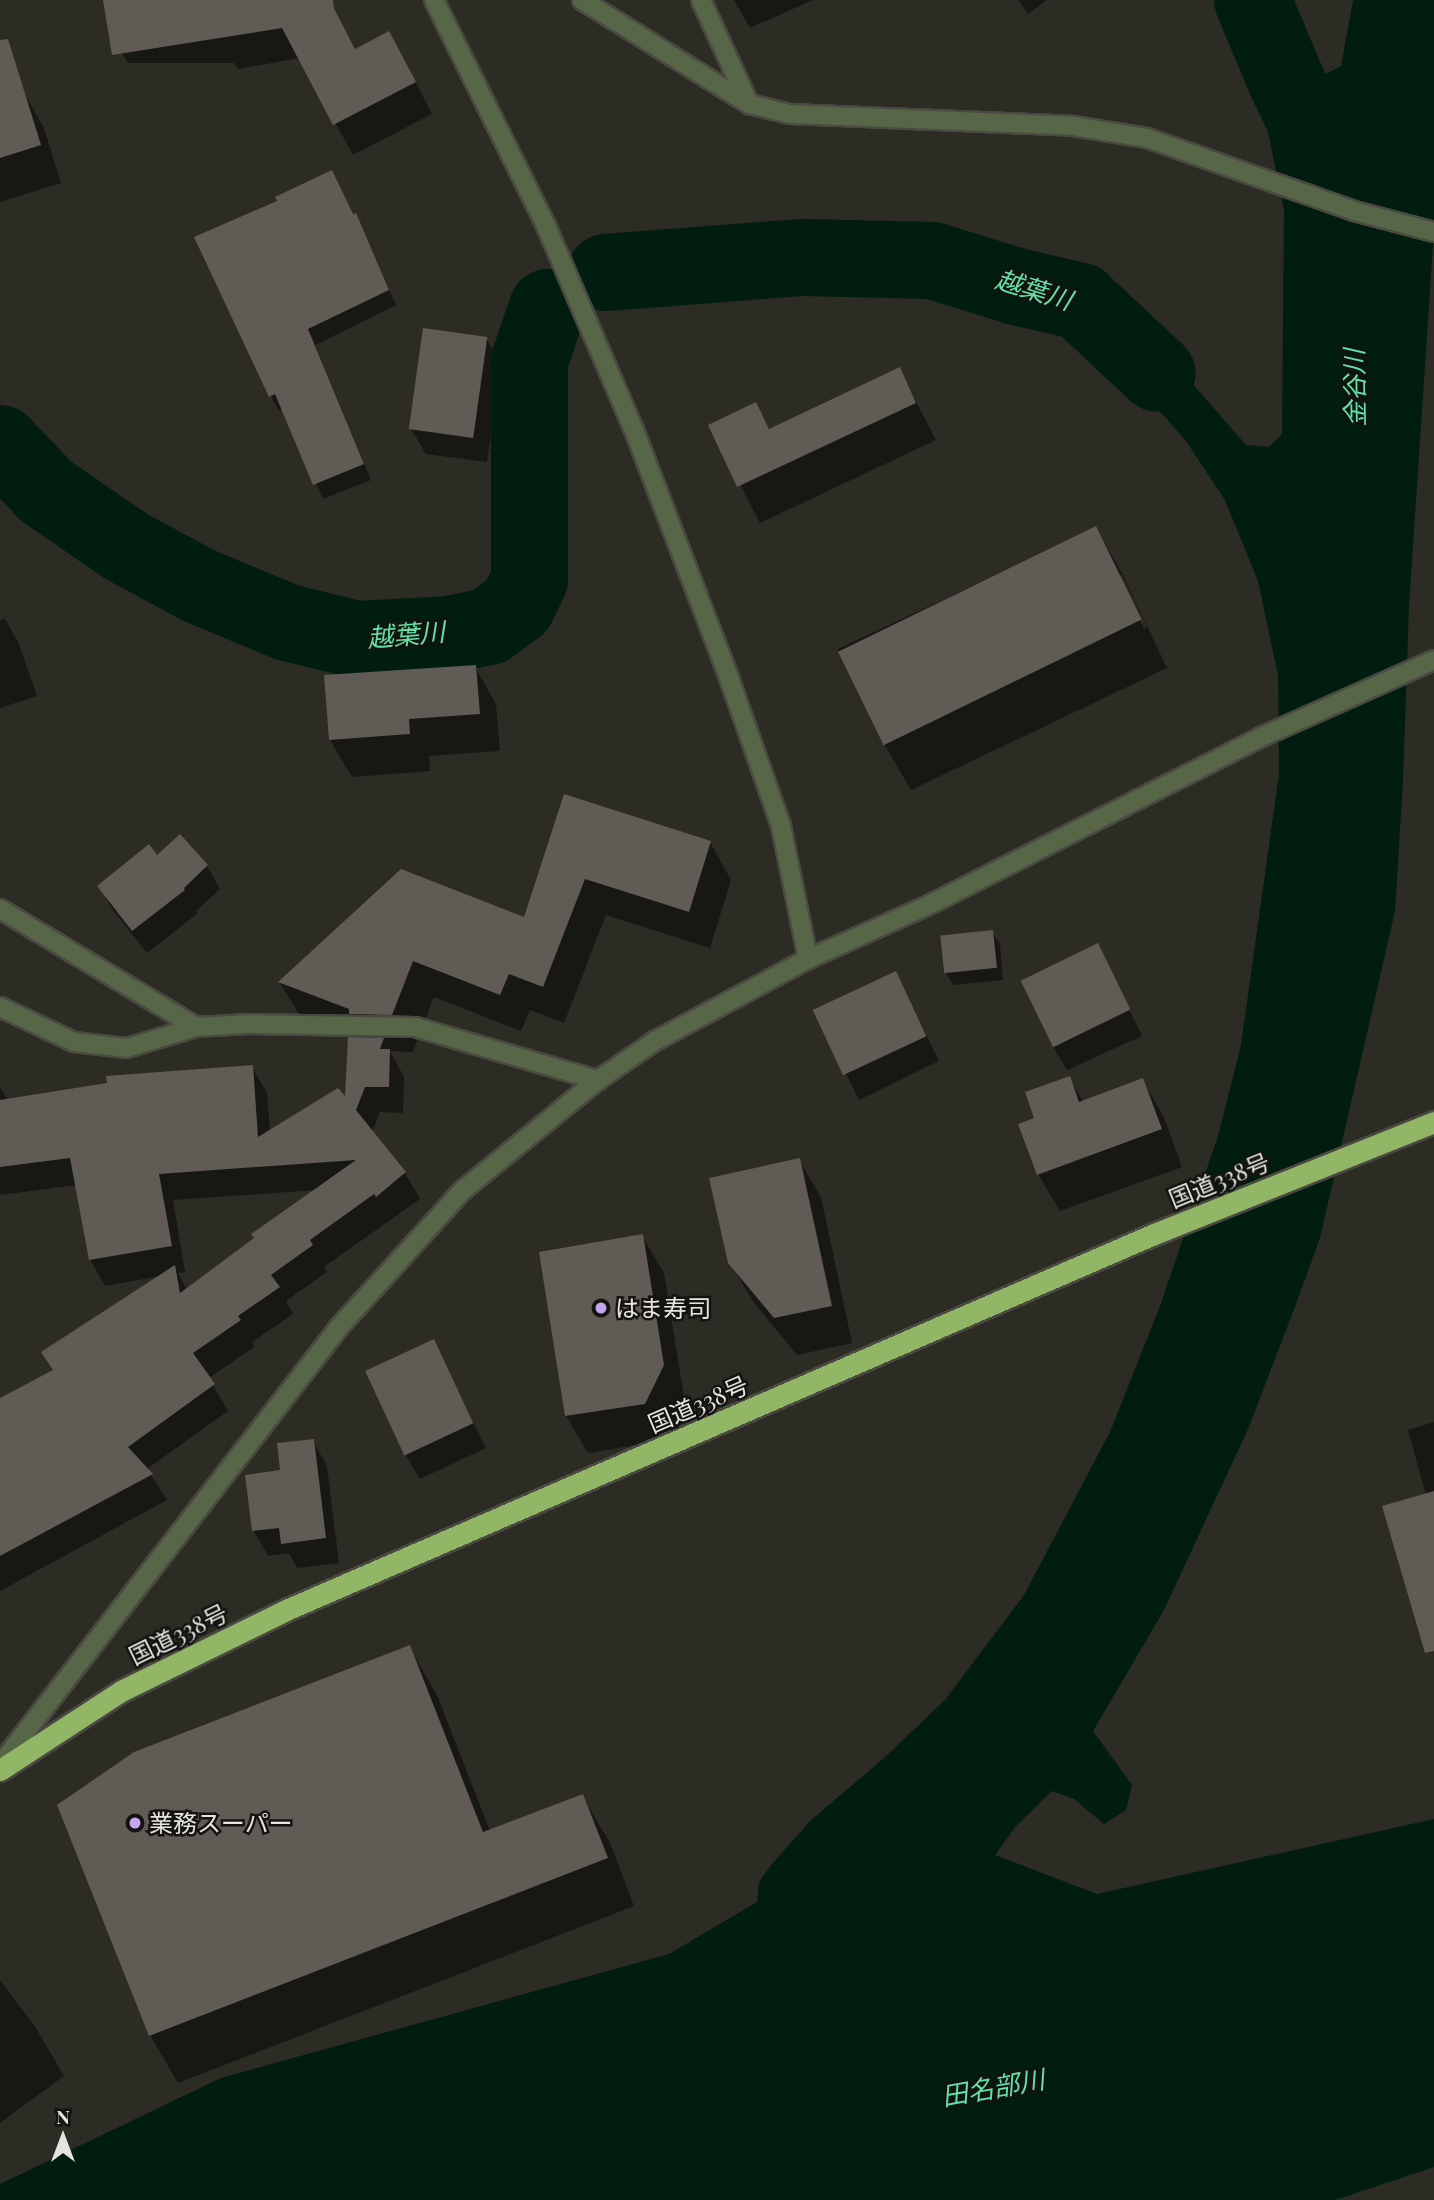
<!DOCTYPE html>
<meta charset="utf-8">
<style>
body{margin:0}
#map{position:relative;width:1434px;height:2200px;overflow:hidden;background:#2c2b24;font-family:"Playfair Display","Noto Sans JP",serif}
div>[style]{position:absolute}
.water>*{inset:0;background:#001d0f}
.shadow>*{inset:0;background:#0007;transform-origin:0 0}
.river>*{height:77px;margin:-38.5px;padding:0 38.5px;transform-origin:38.5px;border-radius:38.5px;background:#001d0f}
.building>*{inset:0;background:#615b55;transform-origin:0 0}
.roads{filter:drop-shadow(2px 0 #4a4942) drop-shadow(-2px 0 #4a4942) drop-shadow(0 2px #4a4942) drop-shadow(0 -2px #4a4942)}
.minor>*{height:18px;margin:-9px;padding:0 9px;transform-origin:9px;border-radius:9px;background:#566646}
.highway>*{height:21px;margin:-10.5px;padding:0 10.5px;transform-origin:10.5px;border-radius:10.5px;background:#91b666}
.dots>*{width:19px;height:19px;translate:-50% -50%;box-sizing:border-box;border:4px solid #141310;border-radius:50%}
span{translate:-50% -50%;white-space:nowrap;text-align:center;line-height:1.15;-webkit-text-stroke:5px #141310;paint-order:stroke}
.street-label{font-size:24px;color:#e5e4e0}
.poi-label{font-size:24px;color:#e5e4e0}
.left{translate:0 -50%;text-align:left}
.water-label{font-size:26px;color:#60e2a6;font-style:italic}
.north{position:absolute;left:28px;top:2102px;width:70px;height:70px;-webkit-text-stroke:5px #141310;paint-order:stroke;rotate:0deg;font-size:19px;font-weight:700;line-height:28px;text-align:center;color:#e5e4e0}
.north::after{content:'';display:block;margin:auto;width:24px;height:32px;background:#e5e4e0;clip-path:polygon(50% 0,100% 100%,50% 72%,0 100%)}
</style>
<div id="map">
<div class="water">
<div style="clip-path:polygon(1353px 0,1434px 0,1434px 230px,1409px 606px,1403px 780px,1395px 911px,1320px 1238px,1296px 1304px,1248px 1429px,1164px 1610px,1093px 1731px,1132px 1785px,1126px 1810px,1104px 1824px,1074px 1799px,1052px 1791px,1016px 1826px,995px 1855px,1097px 1894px,1434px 1819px,1434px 2167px,1335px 2200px,0 2200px,0 2184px,221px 2078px,669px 1954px,757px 1902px,759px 1882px,771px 1865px,810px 1821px,883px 1759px,945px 1700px,1024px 1595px,1110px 1432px,1159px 1309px,1218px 1136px,1241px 1045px,1279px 774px,1278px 675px,1258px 581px,1225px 500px,1186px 441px,1086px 327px,1080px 301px,1128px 317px,1170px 358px,1246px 445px,1269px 447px,1282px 434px,1284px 210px,1259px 87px,1286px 81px,1314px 80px,1341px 66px)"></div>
</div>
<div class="shadow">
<div style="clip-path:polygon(105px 0,330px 0,356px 50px,406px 64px,432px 114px,353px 155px,300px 58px,238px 69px,234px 63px,128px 63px,110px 32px)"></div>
<div style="clip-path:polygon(734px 0,813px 0,750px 28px)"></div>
<div style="clip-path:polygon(1018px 0,1047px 0,1028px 14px)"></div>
<div style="clip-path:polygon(23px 91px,44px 128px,61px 183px,0 202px,0 98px)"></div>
<div style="clip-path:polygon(355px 215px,396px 305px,315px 345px,371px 480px,323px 499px,283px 410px,279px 411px,271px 396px)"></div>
<div style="clip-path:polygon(486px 338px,501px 363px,487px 462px,426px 454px,411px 429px)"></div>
<div style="clip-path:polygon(899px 369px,936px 440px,760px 523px,710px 425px,755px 404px,770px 430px)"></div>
<div style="clip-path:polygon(evenodd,1096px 528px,1123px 575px,1167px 668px,911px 790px,883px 742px,838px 649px,1096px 528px,1118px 575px,1122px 575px,1147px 627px,1144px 629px,1118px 575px)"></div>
<div style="clip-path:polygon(5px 619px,19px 644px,37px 696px,0 708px,0 620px)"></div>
<div style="clip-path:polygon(475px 667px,496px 704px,500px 751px,429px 756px,430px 771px,352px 777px,330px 740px)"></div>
<div style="clip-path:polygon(evenodd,565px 796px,710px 842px,731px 880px,710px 948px,606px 915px,564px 1023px,530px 1010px,521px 1031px,434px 997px,413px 1052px,390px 1051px,404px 1077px,403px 1113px,380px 1112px,372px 1132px,405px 1173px,420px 1199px,324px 1267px,327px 1272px,286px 1301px,293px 1314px,252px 1342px,254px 1347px,209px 1378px,228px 1411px,147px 1469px,167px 1500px,0 1591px,0 1400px,54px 1371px,161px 1276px,105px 1286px,90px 1259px,77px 1185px,0 1195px,0 1087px,8px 1100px,252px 1067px,267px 1093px,270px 1132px,347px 1101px,349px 1038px,302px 1019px,280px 983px,525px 919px,565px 796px,317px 1190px,187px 1290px,178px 1273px,185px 1272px,173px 1200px,317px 1190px)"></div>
<div style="clip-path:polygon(157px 857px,207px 866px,220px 889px,196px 911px,197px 914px,147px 953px,112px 909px,99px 886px)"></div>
<div style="clip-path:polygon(992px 932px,1000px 944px,1003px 980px,953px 985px,946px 973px)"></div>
<div style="clip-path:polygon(1098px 945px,1142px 1036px,1067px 1070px,1052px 1045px)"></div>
<div style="left:896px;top:973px;width:98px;height:89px;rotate:64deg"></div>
<div style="clip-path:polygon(1069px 1078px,1083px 1102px,1142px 1080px,1164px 1117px,1182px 1167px,1060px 1211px,1038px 1174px,1036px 1119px)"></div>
<div style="clip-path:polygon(799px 1160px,821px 1197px,852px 1343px,797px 1355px,752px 1300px,730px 1262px)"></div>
<div style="clip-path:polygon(642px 1236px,664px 1273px,685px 1403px,666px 1440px,588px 1453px,566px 1416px)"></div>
<div style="clip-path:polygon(433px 1341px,486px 1448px,420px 1479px,405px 1454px)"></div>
<div style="clip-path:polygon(1434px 1422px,1434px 1640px,1426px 1495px,1408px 1430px)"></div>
<div style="clip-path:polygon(313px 1441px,327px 1466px,339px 1563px,297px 1568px,289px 1553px,268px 1556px,254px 1531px,247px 1476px,282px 1471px)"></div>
<div style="clip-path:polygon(409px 1647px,437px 1695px,490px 1831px,582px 1796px,610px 1843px,634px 1906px,178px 2083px,150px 2035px)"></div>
<div style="clip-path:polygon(0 1980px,36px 2028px,64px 2076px,0 2123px)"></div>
</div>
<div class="river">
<div style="left:1252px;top:0;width:88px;rotate:67.2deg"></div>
<div style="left:1286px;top:81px;width:106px;rotate:64.2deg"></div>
<div style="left:605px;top:272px;width:198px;rotate:-4.4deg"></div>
<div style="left:802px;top:257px;width:130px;rotate:1.3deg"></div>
<div style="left:932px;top:260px;width:88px;rotate:17.2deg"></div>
<div style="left:1016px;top:286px;width:66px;rotate:13.2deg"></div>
<div style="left:1080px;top:301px;width:105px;rotate:43.1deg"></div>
<div style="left:0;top:443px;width:66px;rotate:46.2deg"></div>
<div style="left:46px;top:491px;width:97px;rotate:34.5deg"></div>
<div style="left:126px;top:546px;width:82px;rotate:28.4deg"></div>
<div style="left:198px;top:585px;width:96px;rotate:22.6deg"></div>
<div style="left:287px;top:622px;width:72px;rotate:13.7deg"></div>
<div style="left:357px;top:639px;width:91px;rotate:-3.1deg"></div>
<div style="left:448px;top:634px;width:41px;rotate:-11.3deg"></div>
<div style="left:488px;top:626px;width:34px;rotate:-36deg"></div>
<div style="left:516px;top:606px;width:30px;rotate:-64deg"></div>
<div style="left:529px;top:579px;width:219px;rotate:-90deg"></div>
<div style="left:529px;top:360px;width:56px;rotate:-71.2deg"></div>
</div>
<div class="building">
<div style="clip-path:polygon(103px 0,333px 0,334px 8px,355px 49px,389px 31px,416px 82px,333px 125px,282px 28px,112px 55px)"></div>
<div style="clip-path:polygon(8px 39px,41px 145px,0 158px,0 40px)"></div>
<div style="clip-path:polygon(332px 170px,353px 214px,356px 213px,389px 290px,308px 329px,364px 464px,313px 485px,275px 394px,269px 397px,194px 237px,277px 201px,275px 197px)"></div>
<div style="left:423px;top:328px;width:65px;height:102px;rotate:8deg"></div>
<div style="clip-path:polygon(900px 367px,916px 403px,737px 487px,708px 425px,756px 402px,769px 429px)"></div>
<div style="left:1096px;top:526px;width:104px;height:287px;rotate:64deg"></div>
<div style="clip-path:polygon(476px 665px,480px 714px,409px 719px,410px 734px,329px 740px,324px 675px)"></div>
<div style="clip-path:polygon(564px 794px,711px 841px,689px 912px,585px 879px,543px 987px,509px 974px,500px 995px,413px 961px,392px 1015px,349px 1014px,349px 1009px,278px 982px,401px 869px,524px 917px)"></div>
<div style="clip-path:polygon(180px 834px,208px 865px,184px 888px,185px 890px,132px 931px,97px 886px,149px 844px,157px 855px)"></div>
<div style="left:993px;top:930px;width:38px;height:53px;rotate:84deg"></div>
<div style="left:1098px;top:943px;width:74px;height:86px;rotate:64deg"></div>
<div style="left:896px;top:971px;width:72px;height:92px;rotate:65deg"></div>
<div style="clip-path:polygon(348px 1037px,384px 1038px,380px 1049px,390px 1049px,389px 1087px,365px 1087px,356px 1110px,406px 1172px,376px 1197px,374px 1194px,310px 1240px,313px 1245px,271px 1275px,280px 1287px,238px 1316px,241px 1320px,193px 1353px,215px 1384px,128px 1447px,153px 1474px,0 1556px,0 1398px,53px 1370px,41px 1352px,175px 1265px,180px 1293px,254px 1238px,251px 1234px,356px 1160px,159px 1174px,172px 1246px,89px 1260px,70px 1158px,0 1167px,0 1100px,107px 1083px,106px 1076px,253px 1065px,258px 1137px,338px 1088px,345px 1096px)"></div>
<div style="clip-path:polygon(1070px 1076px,1079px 1102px,1143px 1078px,1162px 1129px,1037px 1175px,1018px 1124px,1034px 1118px,1025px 1092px)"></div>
<div style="clip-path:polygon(800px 1158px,832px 1306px,774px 1318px,728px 1263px,709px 1178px)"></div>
<div style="clip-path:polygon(643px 1234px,664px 1365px,645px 1404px,565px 1416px,539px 1252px)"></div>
<div style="left:434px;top:1339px;width:93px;height:76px;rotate:65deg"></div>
<div style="clip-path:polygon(314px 1439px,326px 1538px,281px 1544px,279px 1528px,252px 1531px,245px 1475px,280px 1470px,277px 1443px)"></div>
<div style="clip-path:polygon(1434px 1491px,1434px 1651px,1425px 1653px,1382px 1506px)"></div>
<div style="clip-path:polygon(410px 1645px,483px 1832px,583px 1794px,608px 1858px,149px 2036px,57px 1805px,134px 1752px)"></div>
</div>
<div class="roads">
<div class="minor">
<div style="left:434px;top:0;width:254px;rotate:63.6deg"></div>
<div style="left:547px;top:228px;width:220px;rotate:66.7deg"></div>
<div style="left:634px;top:430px;width:266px;rotate:69deg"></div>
<div style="left:729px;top:678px;width:157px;rotate:70.6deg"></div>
<div style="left:781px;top:826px;width:136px;rotate:78.5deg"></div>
<div style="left:582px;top:0;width:197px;rotate:31.9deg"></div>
<div style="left:749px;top:104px;width:42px;rotate:13.7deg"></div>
<div style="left:790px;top:114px;width:283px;rotate:2.4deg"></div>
<div style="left:1073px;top:126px;width:75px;rotate:9.2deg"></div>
<div style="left:1147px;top:138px;width:219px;rotate:19.4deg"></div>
<div style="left:1354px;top:211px;width:83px;rotate:14.7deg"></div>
<div style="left:701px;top:0;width:115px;rotate:65.2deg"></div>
<div style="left:0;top:909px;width:229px;rotate:31deg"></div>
<div style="left:0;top:1007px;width:82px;rotate:25.3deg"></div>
<div style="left:74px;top:1042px;width:53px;rotate:6.5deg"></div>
<div style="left:127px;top:1048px;width:72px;rotate:-16.9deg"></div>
<div style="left:196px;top:1027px;width:53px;rotate:-3.2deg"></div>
<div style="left:249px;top:1024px;width:166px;rotate:1deg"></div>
<div style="left:415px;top:1027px;width:191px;rotate:16.2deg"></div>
<div style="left:0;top:1765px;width:555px;rotate:-52.24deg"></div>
<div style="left:340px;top:1326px;width:183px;rotate:-47.9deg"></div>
<div style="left:463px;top:1190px;width:174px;rotate:-39.2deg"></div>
<div style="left:598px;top:1080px;width:69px;rotate:-34.4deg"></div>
<div style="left:655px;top:1041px;width:174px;rotate:-28.2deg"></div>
<div style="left:808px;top:959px;width:137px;rotate:-24.1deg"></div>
<div style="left:933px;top:903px;width:368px;rotate:-26.8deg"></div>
<div style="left:1261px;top:737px;width:189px;rotate:-24deg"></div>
</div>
<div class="highway">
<div style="left:0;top:1770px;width:145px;rotate:-33.1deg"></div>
<div style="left:121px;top:1691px;width:184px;rotate:-26.1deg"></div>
<div style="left:286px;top:1610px;width:946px;rotate:-23.42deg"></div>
<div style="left:1154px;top:1234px;width:302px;rotate:-21.8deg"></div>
</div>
</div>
<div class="dots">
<div style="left:601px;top:1308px;background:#c5a7f1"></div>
<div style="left:135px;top:1823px;background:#c5a7f1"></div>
</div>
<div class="street-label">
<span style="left:1219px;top:1180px;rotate:-22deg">国道338号</span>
<span style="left:698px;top:1404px;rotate:-23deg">国道338号</span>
<span style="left:178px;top:1634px;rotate:-26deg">国道338号</span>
</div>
<div class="poi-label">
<span class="left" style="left:615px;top:1308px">はま寿司</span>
<span class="left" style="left:149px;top:1823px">業務スーパー</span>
</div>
<div class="water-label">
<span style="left:1034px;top:289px;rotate:17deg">越葉川</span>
<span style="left:1354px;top:388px;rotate:-91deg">金谷川</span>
<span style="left:406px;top:634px;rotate:-5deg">越葉川</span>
<span style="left:993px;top:2087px;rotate:-10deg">田名部川</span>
</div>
<div class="north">N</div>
</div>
